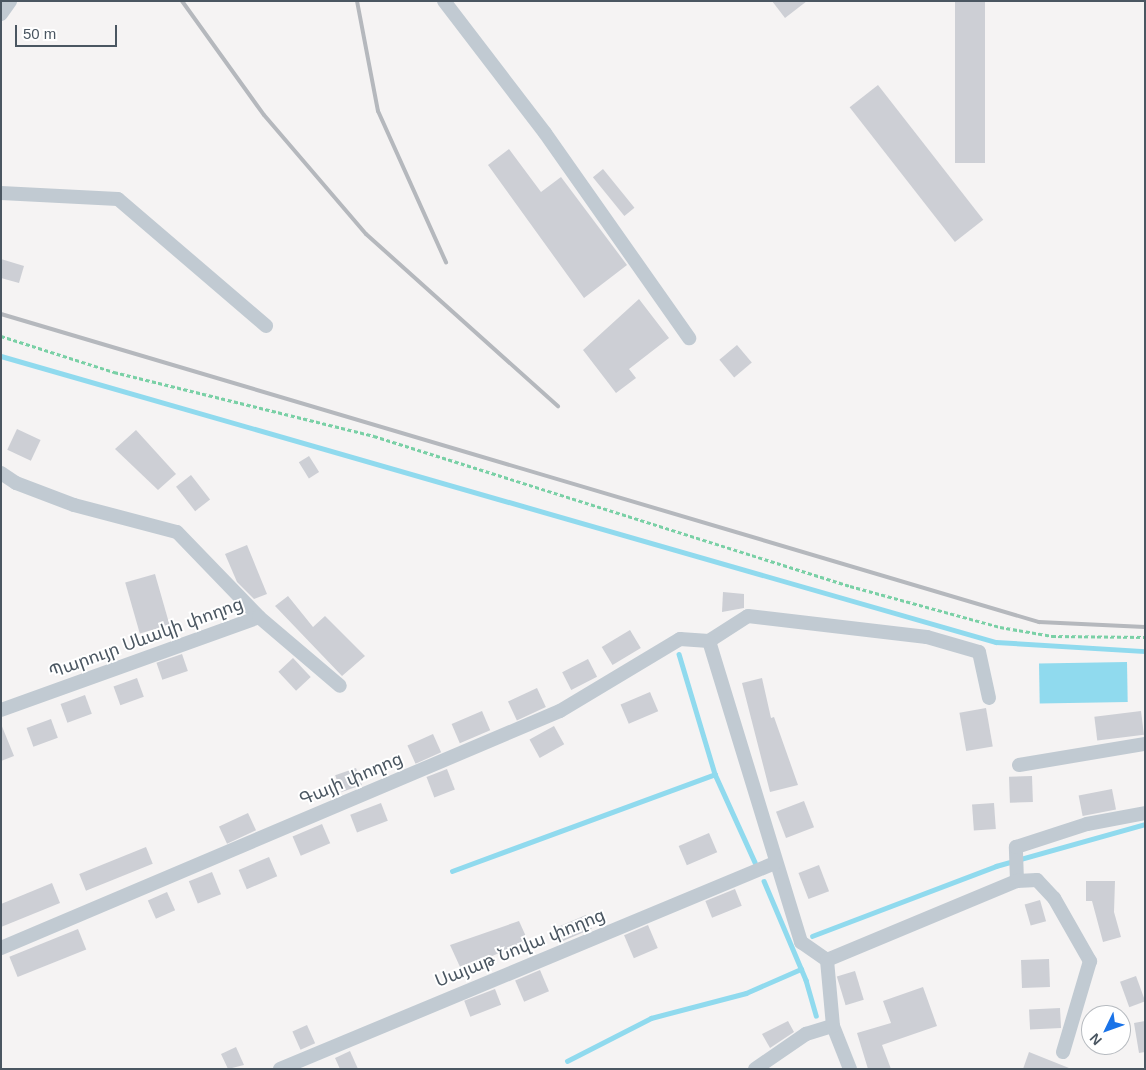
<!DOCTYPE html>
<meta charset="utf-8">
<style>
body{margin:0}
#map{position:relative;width:1146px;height:1070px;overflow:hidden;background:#f5f3f3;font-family:Arial,"Noto Sans Armenian",sans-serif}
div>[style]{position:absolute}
.water>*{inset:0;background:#90daee;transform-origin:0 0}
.stream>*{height:4.5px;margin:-2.25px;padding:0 2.25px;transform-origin:2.25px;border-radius:2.25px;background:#90daee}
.building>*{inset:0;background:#cdcfd5;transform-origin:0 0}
.path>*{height:2.5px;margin-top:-1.25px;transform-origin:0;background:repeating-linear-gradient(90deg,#7ad0a6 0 4px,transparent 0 6.5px)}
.minor>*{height:14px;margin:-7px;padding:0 7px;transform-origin:7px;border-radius:7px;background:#c1cad2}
.rail>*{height:4px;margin:-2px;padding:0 2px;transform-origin:2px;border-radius:2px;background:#b5b8bd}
span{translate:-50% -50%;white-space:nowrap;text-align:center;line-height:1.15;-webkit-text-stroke:4px #fff;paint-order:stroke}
.street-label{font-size:18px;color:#4a5661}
.frame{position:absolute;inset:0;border:2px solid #4a5661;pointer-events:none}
.north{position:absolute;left:1081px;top:1005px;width:50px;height:50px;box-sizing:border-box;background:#fff;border:1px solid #b7bbc0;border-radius:50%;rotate:228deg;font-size:14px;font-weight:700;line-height:20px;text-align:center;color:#4a5661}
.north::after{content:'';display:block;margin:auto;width:18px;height:22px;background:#1a73e8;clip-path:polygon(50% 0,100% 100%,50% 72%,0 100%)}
.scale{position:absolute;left:15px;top:25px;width:102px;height:22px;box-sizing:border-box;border:2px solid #4a5661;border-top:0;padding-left:6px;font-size:15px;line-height:18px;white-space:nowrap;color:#4a5661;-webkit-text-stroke:4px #fff;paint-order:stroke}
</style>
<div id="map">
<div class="water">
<div style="left:1127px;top:662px;width:40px;height:88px;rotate:89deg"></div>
</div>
<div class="stream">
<div style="left:1px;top:356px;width:1035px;rotate:16.04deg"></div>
<div style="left:996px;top:642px;width:149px;rotate:3.5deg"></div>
<div style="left:679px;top:654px;width:125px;rotate:73.3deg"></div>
<div style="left:715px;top:774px;width:97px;rotate:65.6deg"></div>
<div style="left:452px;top:871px;width:280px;rotate:-20.2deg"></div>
<div style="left:764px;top:881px;width:108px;rotate:67deg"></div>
<div style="left:806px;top:980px;width:37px;rotate:74deg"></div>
<div style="left:812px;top:936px;width:197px;rotate:-20.8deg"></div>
<div style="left:996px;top:866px;width:155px;rotate:-15.7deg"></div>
<div style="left:567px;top:1061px;width:94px;rotate:-27.1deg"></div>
<div style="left:651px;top:1018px;width:98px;rotate:-14.7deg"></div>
<div style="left:746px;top:993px;width:60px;rotate:-23.6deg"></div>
</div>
<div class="building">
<div style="clip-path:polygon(772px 1px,807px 1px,785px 18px)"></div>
<div style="left:955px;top:1px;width:30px;height:162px"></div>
<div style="left:878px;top:85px;width:171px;height:36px;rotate:52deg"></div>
<div style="clip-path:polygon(509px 149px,541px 192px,561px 177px,627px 265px,584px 298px,488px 165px)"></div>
<div style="left:603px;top:169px;width:50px;height:13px;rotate:51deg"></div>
<div style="clip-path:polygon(1px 259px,24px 266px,19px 283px,1px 278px)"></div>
<div style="clip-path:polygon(639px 299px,669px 338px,629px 369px,636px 378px,616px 393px,583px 350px)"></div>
<div style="left:737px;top:345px;width:23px;height:23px;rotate:50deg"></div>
<div style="left:17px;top:429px;width:26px;height:23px;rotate:25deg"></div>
<div style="clip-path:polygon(136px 430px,176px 474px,158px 490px,115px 449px)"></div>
<div style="left:309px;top:456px;width:19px;height:12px;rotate:58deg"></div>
<div style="left:191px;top:475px;width:31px;height:19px;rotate:52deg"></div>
<div style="clip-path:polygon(247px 545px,267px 594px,254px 599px,237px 582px,225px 554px)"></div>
<div style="left:155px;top:574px;width:53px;height:31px;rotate:74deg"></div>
<div style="clip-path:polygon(723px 592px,744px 594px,744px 608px,722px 612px)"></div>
<div style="clip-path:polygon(288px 596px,313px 627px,325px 616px,365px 656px,342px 676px,275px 606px)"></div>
<div style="left:630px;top:630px;width:21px;height:33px;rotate:59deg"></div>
<div style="left:182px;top:654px;width:18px;height:27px;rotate:71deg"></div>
<div style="left:293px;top:658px;width:26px;height:20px;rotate:47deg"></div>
<div style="left:588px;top:659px;width:20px;height:29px;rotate:63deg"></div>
<div style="left:137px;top:678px;width:20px;height:25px;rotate:70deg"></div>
<div style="clip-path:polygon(762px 678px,771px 718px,774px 717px,798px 785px,770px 792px,742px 683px)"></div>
<div style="left:537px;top:688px;width:21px;height:32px;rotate:65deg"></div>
<div style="left:650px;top:692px;width:21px;height:32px;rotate:67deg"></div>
<div style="left:85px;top:695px;width:20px;height:26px;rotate:70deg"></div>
<div style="left:986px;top:708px;width:39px;height:27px;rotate:80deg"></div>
<div style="left:482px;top:711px;width:21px;height:33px;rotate:67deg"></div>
<div style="left:1141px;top:711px;width:24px;height:47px;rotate:83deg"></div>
<div style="left:51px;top:719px;width:20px;height:26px;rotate:70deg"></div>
<div style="clip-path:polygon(1px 724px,14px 756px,1px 761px)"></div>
<div style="left:554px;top:726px;width:21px;height:28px;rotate:61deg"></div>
<div style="left:433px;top:734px;width:20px;height:28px;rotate:66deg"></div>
<div style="left:356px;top:768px;width:18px;height:22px;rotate:71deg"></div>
<div style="left:447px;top:769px;width:22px;height:22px;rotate:69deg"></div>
<div style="left:1032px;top:776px;width:26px;height:23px;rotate:88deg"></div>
<div style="left:1112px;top:789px;width:21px;height:34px;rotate:79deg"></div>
<div style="left:804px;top:801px;width:28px;height:30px;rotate:69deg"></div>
<div style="left:381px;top:803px;width:19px;height:33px;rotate:69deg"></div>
<div style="left:994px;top:803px;width:26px;height:22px;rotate:86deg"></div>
<div style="left:248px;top:813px;width:19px;height:32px;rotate:65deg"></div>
<div style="left:322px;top:824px;width:21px;height:32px;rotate:67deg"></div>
<div style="left:709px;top:833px;width:21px;height:33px;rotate:67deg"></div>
<div style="left:146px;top:847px;width:18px;height:72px;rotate:68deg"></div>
<div style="left:269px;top:857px;width:21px;height:33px;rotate:67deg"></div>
<div style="left:819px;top:865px;width:28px;height:22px;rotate:69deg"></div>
<div style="left:212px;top:872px;width:24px;height:25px;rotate:68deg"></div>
<div style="clip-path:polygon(1086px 881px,1115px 881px,1114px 912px,1121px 937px,1103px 942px,1092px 901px,1086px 901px)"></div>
<div style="clip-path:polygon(52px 883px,60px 903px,1px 927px,1px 904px)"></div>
<div style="left:735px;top:889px;width:18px;height:32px;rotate:68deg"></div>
<div style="left:167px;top:892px;width:20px;height:21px;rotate:66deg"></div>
<div style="left:1040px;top:900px;width:22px;height:16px;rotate:74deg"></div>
<div style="left:586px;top:915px;width:15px;height:32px;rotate:67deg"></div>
<div style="clip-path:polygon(519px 921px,528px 941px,461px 969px,450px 945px)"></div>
<div style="left:648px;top:925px;width:25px;height:26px;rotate:67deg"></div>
<div style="left:78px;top:929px;width:22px;height:74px;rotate:68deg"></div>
<div style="left:1049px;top:959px;width:28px;height:28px;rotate:88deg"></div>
<div style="left:540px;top:970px;width:23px;height:27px;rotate:67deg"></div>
<div style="left:855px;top:971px;width:30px;height:19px;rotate:73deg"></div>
<div style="left:1136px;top:976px;width:27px;height:17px;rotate:70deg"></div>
<div style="clip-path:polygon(923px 987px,937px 1026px,882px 1045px,891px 1069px,868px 1069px,857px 1033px,891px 1023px,883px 1001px)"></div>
<div style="left:495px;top:989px;width:17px;height:33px;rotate:69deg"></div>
<div style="left:1060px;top:1008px;width:20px;height:31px;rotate:87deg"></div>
<div style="clip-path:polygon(788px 1021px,794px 1032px,770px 1048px,762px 1034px)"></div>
<div style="clip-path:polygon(1145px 1021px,1145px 1052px,1139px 1053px,1134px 1023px)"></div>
<div style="left:307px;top:1025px;width:20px;height:16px;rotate:66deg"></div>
<div style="clip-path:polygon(236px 1047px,244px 1065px,228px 1069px,221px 1054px)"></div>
<div style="clip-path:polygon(350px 1051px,358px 1069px,340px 1069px,335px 1058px)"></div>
<div style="clip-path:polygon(1029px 1052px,1069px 1068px,1069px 1069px,1023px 1069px)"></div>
</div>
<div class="path">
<div style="left:1px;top:336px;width:119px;rotate:17.7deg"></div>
<div style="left:114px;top:372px;width:268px;rotate:13.8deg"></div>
<div style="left:374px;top:436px;width:499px;rotate:17.5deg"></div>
<div style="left:850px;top:586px;width:156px;rotate:15.3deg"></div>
<div style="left:1000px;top:627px;width:53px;rotate:9.8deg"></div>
<div style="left:1052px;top:636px;width:93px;rotate:0.6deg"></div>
</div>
<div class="minor">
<div style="left:444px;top:1px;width:166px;rotate:52.6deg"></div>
<div style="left:545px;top:133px;width:251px;rotate:54.9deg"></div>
<div style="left:1px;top:14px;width:16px;rotate:-55deg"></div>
<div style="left:1px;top:193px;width:117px;rotate:2.9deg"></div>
<div style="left:118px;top:199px;width:195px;rotate:40.6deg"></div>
<div style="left:1px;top:473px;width:18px;rotate:34deg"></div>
<div style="left:16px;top:483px;width:62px;rotate:20.8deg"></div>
<div style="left:74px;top:505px;width:106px;rotate:14.7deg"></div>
<div style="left:177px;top:532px;width:118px;rotate:46deg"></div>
<div style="left:709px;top:641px;width:315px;rotate:73deg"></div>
<div style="left:801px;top:942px;width:32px;rotate:35deg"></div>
<div style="left:709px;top:641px;width:46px;rotate:-32.7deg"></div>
<div style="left:748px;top:616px;width:180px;rotate:6.7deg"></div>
<div style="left:927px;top:637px;width:54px;rotate:16.1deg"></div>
<div style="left:979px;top:652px;width:47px;rotate:77.7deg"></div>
<div style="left:1px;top:710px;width:274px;rotate:-19.8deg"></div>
<div style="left:259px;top:617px;width:106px;rotate:40.4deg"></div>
<div style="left:1019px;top:765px;width:128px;rotate:-9.5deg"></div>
<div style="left:1017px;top:881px;width:34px;rotate:-92deg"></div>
<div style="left:1016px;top:847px;width:75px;rotate:-17.9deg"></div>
<div style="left:1087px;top:824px;width:59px;rotate:-10.7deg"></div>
<div style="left:1px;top:948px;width:607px;rotate:-22.98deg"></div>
<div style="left:560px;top:711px;width:140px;rotate:-31deg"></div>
<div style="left:680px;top:639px;width:29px;rotate:4deg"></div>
<div style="left:827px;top:960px;width:206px;rotate:-22.6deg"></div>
<div style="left:1017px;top:881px;width:20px;rotate:-3deg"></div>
<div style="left:1037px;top:880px;width:25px;rotate:47deg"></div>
<div style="left:1054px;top:898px;width:73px;rotate:60.3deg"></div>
<div style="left:1090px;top:961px;width:95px;rotate:106.5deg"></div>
<div style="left:833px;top:1026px;width:46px;rotate:68.4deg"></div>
<div style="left:280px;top:1069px;width:536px;rotate:-22.6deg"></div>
<div style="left:755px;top:1069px;width:62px;rotate:-34.5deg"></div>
<div style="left:806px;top:1034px;width:28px;rotate:-17deg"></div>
<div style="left:833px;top:1026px;width:66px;rotate:-95.2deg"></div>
</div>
<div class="rail">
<div style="left:182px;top:1px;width:140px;rotate:54.3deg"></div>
<div style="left:264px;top:115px;width:157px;rotate:49.4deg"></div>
<div style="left:366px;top:234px;width:258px;rotate:41.9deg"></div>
<div style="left:357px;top:1px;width:112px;rotate:79.2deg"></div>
<div style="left:378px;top:111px;width:166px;rotate:65.8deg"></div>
<div style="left:1px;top:314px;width:1083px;rotate:16.53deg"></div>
<div style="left:1039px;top:622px;width:106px;rotate:2.7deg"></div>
</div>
<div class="street-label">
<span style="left:146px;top:638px;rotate:-20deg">Պարույր Սևակի փողոց</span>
<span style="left:351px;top:779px;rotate:-23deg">Գայի փողոց</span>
<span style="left:520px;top:948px;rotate:-22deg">Սայաթ Նովա փողոց</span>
</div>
<div class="frame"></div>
<div class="north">N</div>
<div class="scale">50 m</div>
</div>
